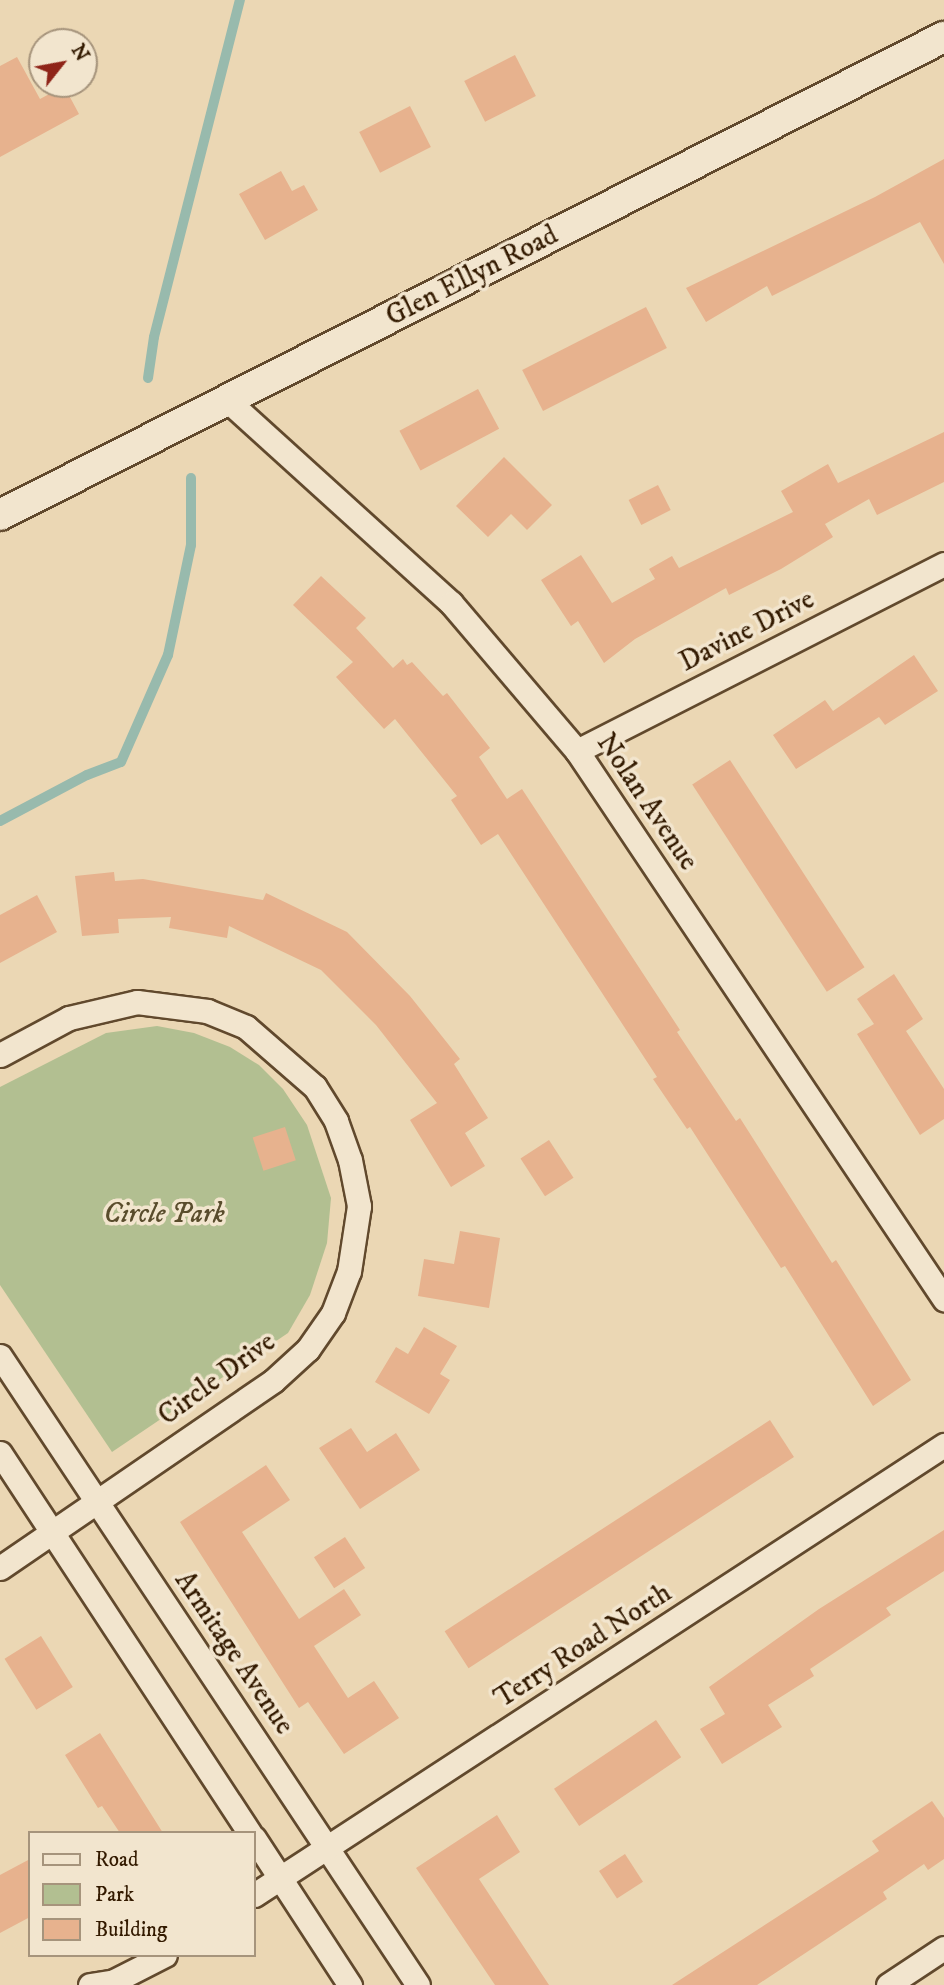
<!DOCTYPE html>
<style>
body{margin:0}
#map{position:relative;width:944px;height:1985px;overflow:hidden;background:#ebd7b4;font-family:"IM FELL DW Pica",serif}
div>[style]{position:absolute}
.green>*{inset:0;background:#b2bf91}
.stream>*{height:10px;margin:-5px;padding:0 5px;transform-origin:5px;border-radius:5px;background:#98baad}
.building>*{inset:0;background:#e7b28e;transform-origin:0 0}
.roads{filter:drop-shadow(2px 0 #61492d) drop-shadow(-2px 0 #61492d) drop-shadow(0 2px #61492d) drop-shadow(0 -2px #61492d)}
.minor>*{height:23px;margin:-11.5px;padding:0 11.5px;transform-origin:11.5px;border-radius:11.5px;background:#f2e5ce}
.tertiary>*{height:30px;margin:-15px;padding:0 15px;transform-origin:15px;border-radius:15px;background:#f2e5ce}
span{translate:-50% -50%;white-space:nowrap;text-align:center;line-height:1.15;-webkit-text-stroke:7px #f2e5ce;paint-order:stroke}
.street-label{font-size:28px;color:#331a00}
.park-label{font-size:28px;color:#594c2c;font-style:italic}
.legend{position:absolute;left:28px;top:1831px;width:228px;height:126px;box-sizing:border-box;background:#f2e5ce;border:2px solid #a6947c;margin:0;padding:9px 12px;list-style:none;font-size:21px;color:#331a00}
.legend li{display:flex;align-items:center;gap:14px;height:35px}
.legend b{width:35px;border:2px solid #a6947c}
.north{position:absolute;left:28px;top:28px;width:70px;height:70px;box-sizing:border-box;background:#f2e5ce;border:2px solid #a6947c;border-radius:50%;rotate:59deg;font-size:19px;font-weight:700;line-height:28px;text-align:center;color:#331a00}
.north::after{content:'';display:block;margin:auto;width:24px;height:32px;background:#8f2418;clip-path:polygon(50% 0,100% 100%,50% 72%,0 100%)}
</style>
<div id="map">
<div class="green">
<div style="clip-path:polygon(157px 1026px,194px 1033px,230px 1047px,259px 1065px,283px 1089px,307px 1125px,331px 1198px,327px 1243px,310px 1295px,288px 1333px,112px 1452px,0 1285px,0 1087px,106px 1033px)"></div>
</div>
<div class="stream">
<div style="left:148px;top:378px;width:41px;rotate:-81.7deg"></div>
<div style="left:154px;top:337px;width:348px;rotate:-75.7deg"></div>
<div style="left:0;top:821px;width:98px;rotate:-27.9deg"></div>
<div style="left:87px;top:775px;width:36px;rotate:-21deg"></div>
<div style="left:121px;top:762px;width:117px;rotate:-66.3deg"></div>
<div style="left:168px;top:655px;width:112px;rotate:-78.2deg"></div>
<div style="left:191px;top:545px;width:67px;rotate:-90deg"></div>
</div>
<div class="building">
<div style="left:515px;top:55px;width:46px;height:57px;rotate:63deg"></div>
<div style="clip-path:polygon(17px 57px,40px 99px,64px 86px,79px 114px,0 157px,0 66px)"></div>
<div style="left:410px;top:106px;width:46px;height:57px;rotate:63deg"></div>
<div style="clip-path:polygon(944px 159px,944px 264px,920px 222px,772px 296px,767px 286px,706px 322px,686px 288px,875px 197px)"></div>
<div style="clip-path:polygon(281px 171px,292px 191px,304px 185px,318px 210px,265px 240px,239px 194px)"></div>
<div style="left:646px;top:307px;width:46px;height:139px;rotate:63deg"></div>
<div style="left:478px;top:389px;width:45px;height:89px;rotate:62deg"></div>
<div style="clip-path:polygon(944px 432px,944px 482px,877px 515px,869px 499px,825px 524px,833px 537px,781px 569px,729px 595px,726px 588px,635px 639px,604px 663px,578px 621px,571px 626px,541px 580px,581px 555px,612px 603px,655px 579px,649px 569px,672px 556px,679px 568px,793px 512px,781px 491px,828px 464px,838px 483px)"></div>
<div style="clip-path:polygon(504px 457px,552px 505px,527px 530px,511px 514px,488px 537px,456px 506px)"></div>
<div style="left:658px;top:485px;width:28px;height:33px;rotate:63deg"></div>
<div style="clip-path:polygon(321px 576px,366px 618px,356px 628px,393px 668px,403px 659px,407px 665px,412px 662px,443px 696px,447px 693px,490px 748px,479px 757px,507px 799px,522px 789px,680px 1030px,677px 1032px,736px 1121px,740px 1118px,832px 1263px,836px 1260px,911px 1380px,873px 1406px,785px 1266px,781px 1268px,690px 1127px,687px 1129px,653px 1079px,657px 1077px,498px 834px,481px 845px,451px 800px,457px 796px,395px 719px,384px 729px,336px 677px,353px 662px,293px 605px)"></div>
<div style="clip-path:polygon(914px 655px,938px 691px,885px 725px,879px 717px,796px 769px,773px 735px,825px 700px,833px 711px)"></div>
<div style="left:730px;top:760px;width:247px;height:45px;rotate:57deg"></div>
<div style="clip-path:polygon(114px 872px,115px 881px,143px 879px,263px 900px,266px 893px,347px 932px,410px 996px,460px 1059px,454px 1064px,488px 1118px,465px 1133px,485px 1166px,451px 1187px,410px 1120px,437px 1103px,376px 1025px,321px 970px,229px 926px,227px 938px,169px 928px,171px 917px,118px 919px,119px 933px,82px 936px,75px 876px)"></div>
<div style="clip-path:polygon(37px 895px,57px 932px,0 963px,0 915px)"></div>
<div style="clip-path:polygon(894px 974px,923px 1019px,906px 1031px,944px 1089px,944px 1119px,920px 1135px,857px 1034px,874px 1024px,857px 999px)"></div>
<div style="left:285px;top:1127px;width:35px;height:34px;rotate:72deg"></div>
<div style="left:549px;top:1140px;width:45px;height:34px;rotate:57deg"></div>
<div style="clip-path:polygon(460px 1231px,500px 1238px,489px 1308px,418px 1296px,424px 1259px,454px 1264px)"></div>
<div style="clip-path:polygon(424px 1327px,457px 1346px,440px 1374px,450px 1380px,429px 1414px,375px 1382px,396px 1347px,408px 1354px)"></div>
<div style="left:770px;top:1420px;width:44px;height:388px;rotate:57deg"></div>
<div style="clip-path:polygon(351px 1428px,367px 1452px,396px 1433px,420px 1470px,360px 1509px,319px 1448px)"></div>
<div style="clip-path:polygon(266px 1465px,290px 1500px,242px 1532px,299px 1619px,344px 1589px,361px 1615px,314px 1646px,348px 1698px,374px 1681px,399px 1718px,344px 1754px,308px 1702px,299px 1708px,180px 1522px)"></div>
<div style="clip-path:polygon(944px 1530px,944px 1571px,886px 1608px,891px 1615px,810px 1669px,814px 1676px,768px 1705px,782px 1727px,722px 1764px,700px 1729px,725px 1714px,709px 1687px,819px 1609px)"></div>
<div style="left:345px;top:1537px;width:37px;height:37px;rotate:57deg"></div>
<div style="left:41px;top:1636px;width:60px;height:43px;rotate:58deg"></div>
<div style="left:656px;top:1720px;width:45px;height:123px;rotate:56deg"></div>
<div style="clip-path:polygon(100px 1733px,163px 1833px,120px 1833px,102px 1806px,98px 1808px,65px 1755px)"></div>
<div style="clip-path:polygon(932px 1801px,944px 1818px,944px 1859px,928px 1870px,924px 1864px,883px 1892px,887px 1899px,757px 1985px,672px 1985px,879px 1851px,872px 1841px)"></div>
<div style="clip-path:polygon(497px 1815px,520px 1852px,479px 1879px,549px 1985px,495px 1985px,416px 1868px)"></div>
<div style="left:625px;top:1854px;width:33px;height:31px;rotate:57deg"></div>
<div style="clip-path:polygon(30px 1859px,30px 1917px,0 1933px,0 1875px)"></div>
</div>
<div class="roads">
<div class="minor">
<div style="left:227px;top:400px;width:302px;rotate:42.2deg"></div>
<div style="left:451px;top:603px;width:194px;rotate:49.6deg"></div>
<div style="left:577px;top:751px;width:660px;rotate:56.19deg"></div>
<div style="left:577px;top:751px;width:412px;rotate:-27deg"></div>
<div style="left:0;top:1055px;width:78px;rotate:-28.2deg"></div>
<div style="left:69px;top:1018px;width:70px;rotate:-13.2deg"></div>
<div style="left:137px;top:1002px;width:71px;rotate:7.3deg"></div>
<div style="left:207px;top:1011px;width:42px;rotate:22.3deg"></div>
<div style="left:246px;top:1027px;width:91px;rotate:41deg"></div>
<div style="left:315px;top:1087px;width:40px;rotate:58deg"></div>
<div style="left:336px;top:1121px;width:41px;rotate:70.3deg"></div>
<div style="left:350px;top:1160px;width:47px;rotate:78.9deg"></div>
<div style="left:359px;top:1206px;width:66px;rotate:98.7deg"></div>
<div style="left:349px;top:1271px;width:45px;rotate:110.9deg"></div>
<div style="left:333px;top:1313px;width:44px;rotate:124.8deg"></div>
<div style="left:308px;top:1349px;width:47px;rotate:137.6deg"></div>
<div style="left:273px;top:1381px;width:331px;rotate:145.6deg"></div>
<div style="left:0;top:1356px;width:755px;rotate:56.39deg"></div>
<div style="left:0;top:1453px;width:455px;rotate:56.7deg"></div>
<div style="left:254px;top:1838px;width:176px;rotate:56.9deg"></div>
<div style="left:254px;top:1895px;width:824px;rotate:-33.11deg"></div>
<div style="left:90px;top:1985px;width:24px;rotate:-9deg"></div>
<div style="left:114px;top:1981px;width:57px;rotate:-27deg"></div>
<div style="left:888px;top:1985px;width:67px;rotate:-33.5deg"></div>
</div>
<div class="tertiary">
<div style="left:0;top:515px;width:1058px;rotate:-26.86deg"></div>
</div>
</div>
<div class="street-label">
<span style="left:472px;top:276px;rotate:-27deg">Glen Ellyn Road</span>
<span style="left:747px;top:631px;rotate:-27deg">Davine Drive</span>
<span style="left:647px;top:802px;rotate:56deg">Nolan Avenue</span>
<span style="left:217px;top:1379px;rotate:-36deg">Circle Drive</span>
<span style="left:583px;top:1646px;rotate:-33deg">Terry Road North</span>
<span style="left:234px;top:1653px;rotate:56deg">Armitage Avenue</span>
</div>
<div class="park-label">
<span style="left:164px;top:1214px">Circle Park</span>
</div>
<ul class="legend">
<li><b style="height:9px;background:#f2e5ce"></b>Road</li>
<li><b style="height:19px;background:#b2bf91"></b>Park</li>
<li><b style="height:19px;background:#e7b28e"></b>Building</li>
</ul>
<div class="north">N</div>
</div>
